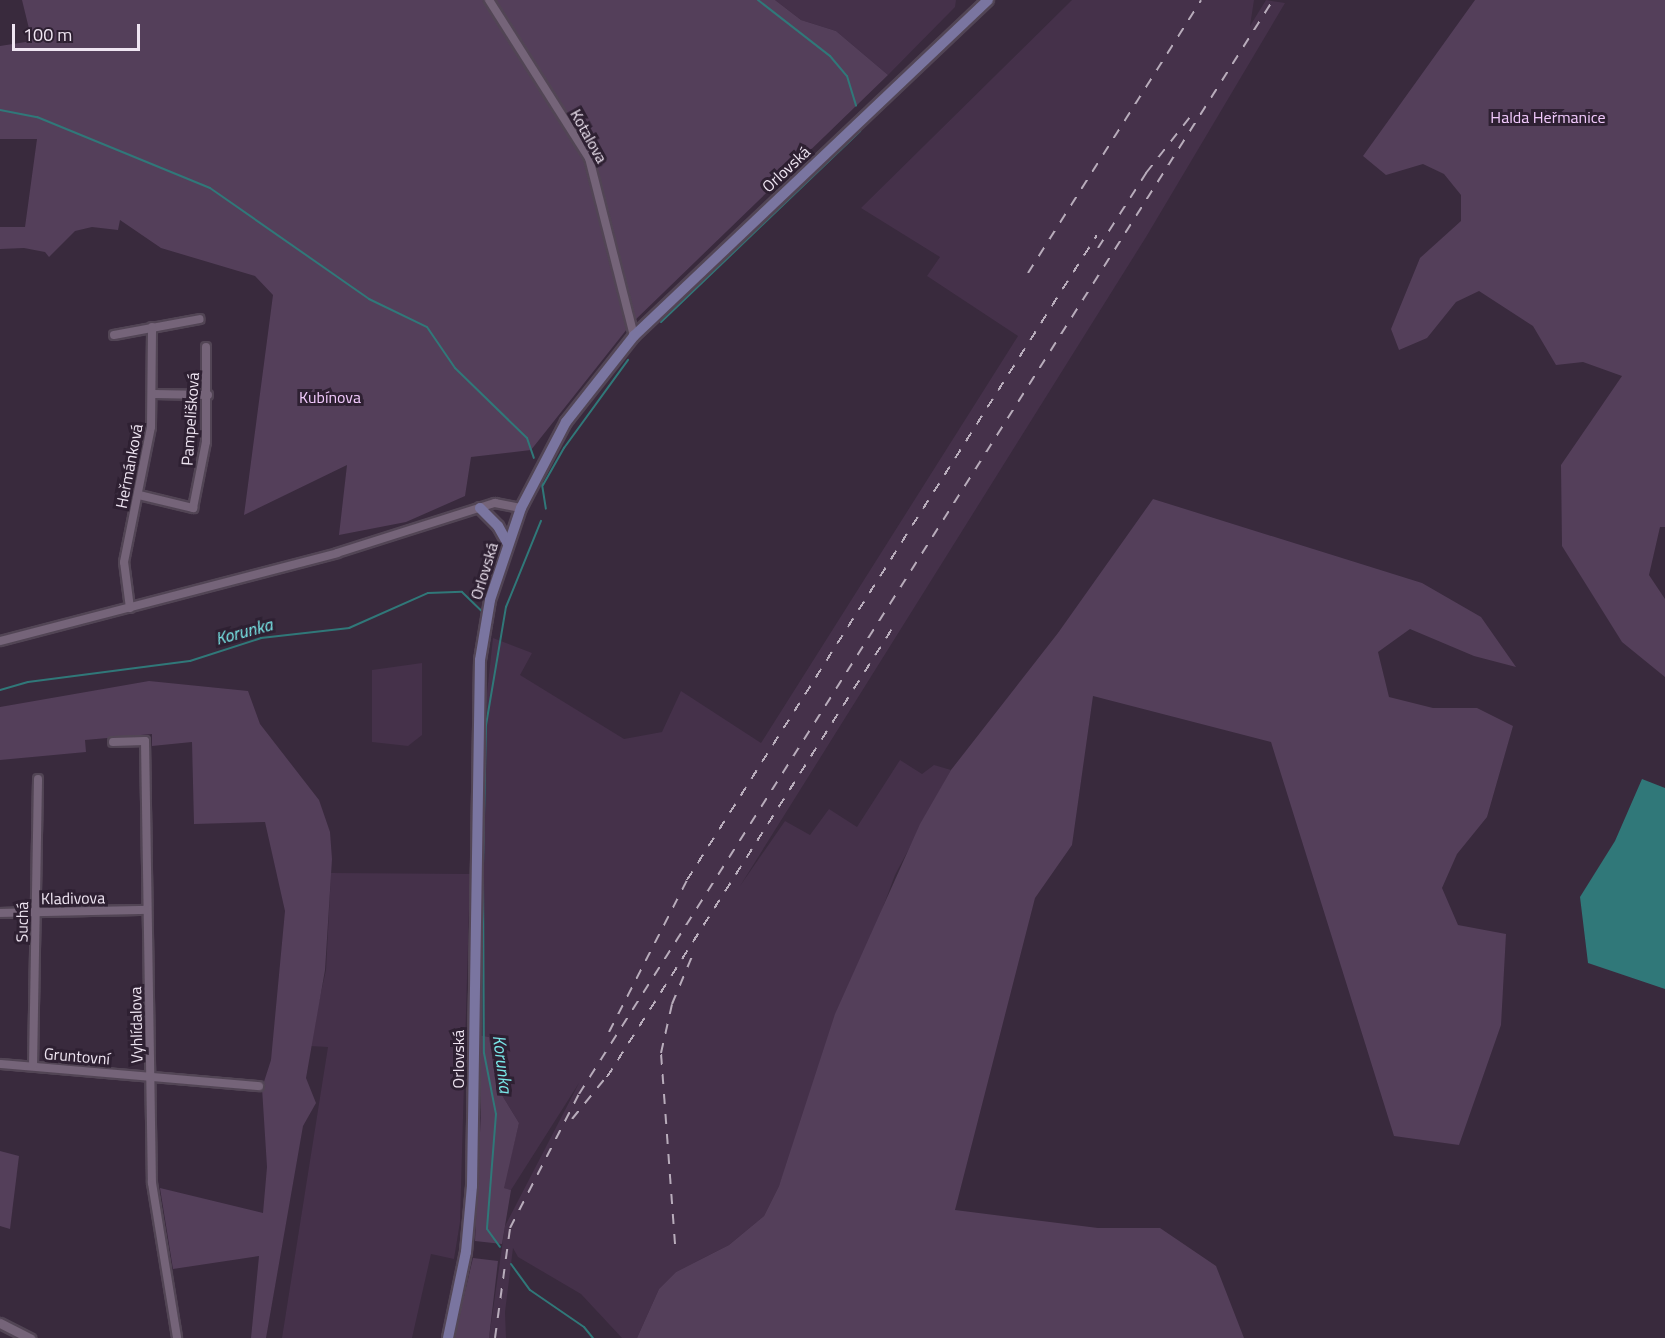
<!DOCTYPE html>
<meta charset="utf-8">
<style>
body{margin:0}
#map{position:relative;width:1665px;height:1338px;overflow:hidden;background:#392a3d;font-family:"Titillium Web",sans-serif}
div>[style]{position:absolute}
.built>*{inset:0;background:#45314a}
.green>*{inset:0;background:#543f5a}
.water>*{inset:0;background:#307879}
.stream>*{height:2px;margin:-1px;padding:0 1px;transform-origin:1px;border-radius:1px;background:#307879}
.roads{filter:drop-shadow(2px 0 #524555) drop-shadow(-2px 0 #524555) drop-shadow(0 2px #524555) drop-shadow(0 -2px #524555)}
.minor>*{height:8px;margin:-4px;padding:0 4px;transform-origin:4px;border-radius:4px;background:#756479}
.tertiary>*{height:9px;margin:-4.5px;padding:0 4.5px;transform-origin:4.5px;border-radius:4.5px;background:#756479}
.secondary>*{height:10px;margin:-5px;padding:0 5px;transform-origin:5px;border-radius:5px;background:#7a75a0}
.rail>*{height:2px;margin-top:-1px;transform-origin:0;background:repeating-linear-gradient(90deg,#b8acbb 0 10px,transparent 0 20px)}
span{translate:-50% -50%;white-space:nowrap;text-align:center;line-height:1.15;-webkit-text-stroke:6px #2e2032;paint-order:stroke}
.park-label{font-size:16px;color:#f2cafd}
.street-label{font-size:16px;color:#efe5f2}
.water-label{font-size:18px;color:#79e7e8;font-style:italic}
.scale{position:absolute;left:12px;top:24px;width:128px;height:27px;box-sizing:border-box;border:3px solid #efe5f2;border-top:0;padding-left:8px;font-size:18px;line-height:21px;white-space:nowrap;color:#efe5f2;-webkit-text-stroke:4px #2e2032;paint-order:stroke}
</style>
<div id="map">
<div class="built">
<div style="clip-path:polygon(775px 0,956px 0,955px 7px,888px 75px,836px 31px,801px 20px)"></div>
<div style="clip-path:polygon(1072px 0,1254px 0,1250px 26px,1266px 0,1285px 3px,1146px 237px,740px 886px,785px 821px,810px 835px,829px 809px,857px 827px,900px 760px,922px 774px,934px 765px,951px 770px,895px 875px,779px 1186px,764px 1216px,729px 1245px,676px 1272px,659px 1289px,637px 1338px,622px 1338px,581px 1294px,518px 1257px,513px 1248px,505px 1312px,506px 1338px,489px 1338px,505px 1226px,579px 1083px,511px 1190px,503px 1188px,519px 1123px,497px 1087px,489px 1037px,478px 1035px,487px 693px,493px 638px,532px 653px,520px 675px,624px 739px,662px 732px,681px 691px,761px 743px,1018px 336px,927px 276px,940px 257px,861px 208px)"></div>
<div style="clip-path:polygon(422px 663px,422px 735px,408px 746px,372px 742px,372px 670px)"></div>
<div style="clip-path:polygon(331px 873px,470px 874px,460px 1222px,454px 1259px,431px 1254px,412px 1338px,282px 1338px,328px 1047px,309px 1046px,326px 970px)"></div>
</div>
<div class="green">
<div style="clip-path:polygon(22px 0,775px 0,801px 20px,836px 31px,888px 75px,631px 324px,531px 450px,471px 457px,465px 496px,406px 522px,339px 535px,347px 465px,244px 515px,273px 295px,255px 276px,161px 248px,120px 220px,118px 230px,92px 227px,75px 231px,49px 257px,45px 252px,24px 248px,0 249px,0 227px,25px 227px,37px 139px,0 139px,0 46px,32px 41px)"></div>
<div style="clip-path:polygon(1475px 0,1665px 0,1665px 527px,1660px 527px,1649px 575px,1665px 599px,1665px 677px,1622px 642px,1562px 546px,1561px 465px,1622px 376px,1583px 362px,1556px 365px,1533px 326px,1479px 291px,1456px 302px,1427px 338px,1399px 350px,1391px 329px,1420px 258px,1461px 221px,1461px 195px,1444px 174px,1423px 164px,1386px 175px,1363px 156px)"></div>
<div style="clip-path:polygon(1153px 499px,1422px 583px,1481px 617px,1516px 667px,1474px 656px,1410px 629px,1378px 652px,1389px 697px,1433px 708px,1477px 708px,1513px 726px,1487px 817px,1457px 854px,1442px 888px,1458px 925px,1506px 934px,1501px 1025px,1459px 1145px,1394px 1136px,1271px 742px,1093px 696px,1072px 845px,1035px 898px,955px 1210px,1098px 1228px,1160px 1228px,1216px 1266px,1244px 1338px,637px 1338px,659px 1289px,676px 1272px,729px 1245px,764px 1216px,779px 1186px,835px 1014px,920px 824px,951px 770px,1058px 633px)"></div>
<div style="clip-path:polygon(149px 681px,248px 691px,260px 724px,319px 800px,330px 832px,332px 859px,325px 970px,306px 1078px,316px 1103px,303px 1126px,266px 1338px,251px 1338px,259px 1256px,173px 1269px,160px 1188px,263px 1213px,267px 1167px,262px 1088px,271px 1060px,285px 911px,265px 822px,194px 824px,192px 742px,152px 746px,152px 734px,85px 740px,86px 752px,0 760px,0 707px)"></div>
<div style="clip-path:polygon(478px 1035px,489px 1037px,497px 1087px,519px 1123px,504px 1188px,511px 1190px,502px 1244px,475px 1241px,481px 1111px)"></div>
<div style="clip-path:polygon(0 1151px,19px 1156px,10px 1229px,0 1226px)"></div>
<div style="clip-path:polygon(473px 1258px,498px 1261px,489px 1338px,454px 1338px)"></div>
</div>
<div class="water">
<div style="clip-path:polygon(1642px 779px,1665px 788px,1665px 989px,1588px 963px,1580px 897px,1615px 841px)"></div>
</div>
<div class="stream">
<div style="left:758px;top:0;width:91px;rotate:37.9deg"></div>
<div style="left:830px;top:56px;width:26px;rotate:50deg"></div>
<div style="left:847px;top:76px;width:31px;rotate:73deg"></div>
<div style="left:0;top:110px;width:38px;rotate:11deg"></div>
<div style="left:37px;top:117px;width:187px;rotate:22.3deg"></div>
<div style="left:210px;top:188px;width:194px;rotate:34.9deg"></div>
<div style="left:369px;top:299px;width:64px;rotate:25.8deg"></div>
<div style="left:427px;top:327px;width:50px;rotate:55.7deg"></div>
<div style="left:455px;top:368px;width:100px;rotate:44.2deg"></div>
<div style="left:527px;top:438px;width:21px;rotate:71deg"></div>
<div style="left:661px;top:322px;width:276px;rotate:-43.8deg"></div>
<div style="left:541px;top:478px;width:31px;rotate:81deg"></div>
<div style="left:543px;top:485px;width:43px;rotate:-60.4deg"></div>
<div style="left:564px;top:448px;width:109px;rotate:-54deg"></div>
<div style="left:0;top:690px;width:29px;rotate:-16deg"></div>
<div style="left:28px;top:682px;width:163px;rotate:-7.4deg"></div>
<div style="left:190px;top:661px;width:75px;rotate:-17.9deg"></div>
<div style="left:261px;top:638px;width:89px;rotate:-6.5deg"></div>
<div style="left:349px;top:628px;width:86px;rotate:-23.9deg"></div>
<div style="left:428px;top:593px;width:34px;rotate:-2deg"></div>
<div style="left:462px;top:592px;width:28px;rotate:44deg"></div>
<div style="left:483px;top:865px;width:140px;rotate:-88.8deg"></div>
<div style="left:486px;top:725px;width:120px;rotate:-80.4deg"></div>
<div style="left:506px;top:607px;width:93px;rotate:-67.9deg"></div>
<div style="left:483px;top:879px;width:174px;rotate:89.7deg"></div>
<div style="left:484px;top:1053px;width:62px;rotate:78.9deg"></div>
<div style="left:496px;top:1114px;width:115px;rotate:94.5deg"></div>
<div style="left:487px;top:1229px;width:22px;rotate:54deg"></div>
<div style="left:511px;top:1264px;width:32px;rotate:54deg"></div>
<div style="left:530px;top:1290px;width:65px;rotate:34.4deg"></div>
<div style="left:584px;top:1327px;width:14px;rotate:51deg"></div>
</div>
<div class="roads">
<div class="minor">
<div style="left:489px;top:0;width:187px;rotate:57.7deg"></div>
<div style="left:589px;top:158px;width:184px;rotate:75.8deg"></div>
<div style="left:114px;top:335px;width:87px;rotate:-10.5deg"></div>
<div style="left:154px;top:394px;width:54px;rotate:1.1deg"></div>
<div style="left:139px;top:495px;width:56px;rotate:13.5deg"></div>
<div style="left:193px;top:508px;width:67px;rotate:-78.9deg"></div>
<div style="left:206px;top:442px;width:95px;rotate:-90deg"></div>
<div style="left:130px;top:608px;width:46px;rotate:-97.4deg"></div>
<div style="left:124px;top:562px;width:138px;rotate:-78.7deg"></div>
<div style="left:151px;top:427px;width:100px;rotate:-89.4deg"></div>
<div style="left:0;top:641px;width:348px;rotate:-14.6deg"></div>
<div style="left:337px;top:553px;width:166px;rotate:-17.6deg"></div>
<div style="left:495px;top:503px;width:26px;rotate:11deg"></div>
<div style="left:113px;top:742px;width:32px;rotate:-2deg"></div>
<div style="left:145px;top:741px;width:442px;rotate:89.1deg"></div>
<div style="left:152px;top:1183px;width:157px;rotate:80.8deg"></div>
<div style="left:0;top:913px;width:147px;rotate:-1.2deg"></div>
<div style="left:0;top:1064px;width:260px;rotate:4.9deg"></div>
<div style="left:33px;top:1066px;width:287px;rotate:-89deg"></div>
</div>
<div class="tertiary">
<div style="left:0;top:1323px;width:34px;rotate:27deg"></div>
</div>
<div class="secondary">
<div style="left:480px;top:508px;width:25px;rotate:45deg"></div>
<div style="left:498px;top:526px;width:21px;rotate:61deg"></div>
<div style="left:448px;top:1338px;width:88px;rotate:-78.2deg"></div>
<div style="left:466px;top:1252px;width:66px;rotate:-84.8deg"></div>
<div style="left:472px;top:1186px;width:526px;rotate:-89.13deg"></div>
<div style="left:480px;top:660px;width:61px;rotate:-80.5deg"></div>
<div style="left:490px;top:600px;width:97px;rotate:-71.4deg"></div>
<div style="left:521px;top:508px;width:97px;rotate:-62.4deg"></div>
<div style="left:566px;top:422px;width:110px;rotate:-51.7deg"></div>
<div style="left:634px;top:336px;width:488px;rotate:-43.5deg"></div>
</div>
</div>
<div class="rail">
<div style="left:1146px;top:173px;width:78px;rotate:-51.8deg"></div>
<div style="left:1098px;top:248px;width:96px;rotate:-57.3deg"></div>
<div style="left:1028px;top:273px;width:323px;rotate:-57.6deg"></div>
<div style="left:609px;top:1032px;width:171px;rotate:-62.8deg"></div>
<div style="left:687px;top:880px;width:764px;rotate:-57.56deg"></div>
<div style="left:607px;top:1077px;width:537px;rotate:-57.55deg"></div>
<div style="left:572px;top:1119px;width:63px;rotate:-50.8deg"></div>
<div style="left:675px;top:1244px;width:192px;rotate:-94.2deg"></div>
<div style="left:661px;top:1053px;width:50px;rotate:-77.3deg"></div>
<div style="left:672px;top:1004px;width:54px;rotate:-67.2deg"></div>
<div style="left:495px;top:1338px;width:111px;rotate:-82.2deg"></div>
<div style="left:510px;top:1228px;width:151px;rotate:-62.8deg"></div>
<div style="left:579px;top:1094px;width:1296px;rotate:-57.61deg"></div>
</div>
<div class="park-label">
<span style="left:1548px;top:117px">Halda Heřmanice</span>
<span style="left:330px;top:397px">Kubínova</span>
</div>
<div class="street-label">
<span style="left:589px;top:136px;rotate:61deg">Kotalova</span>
<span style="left:786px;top:169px;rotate:-43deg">Orlovská</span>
<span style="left:190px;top:419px;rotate:-86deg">Pampelišková</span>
<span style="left:129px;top:466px;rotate:-79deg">Heřmánková</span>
<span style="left:484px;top:571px;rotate:-73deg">Orlovská</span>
<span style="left:73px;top:898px;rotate:-1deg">Kladivova</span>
<span style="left:22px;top:922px;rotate:-89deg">Suchá</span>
<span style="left:136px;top:1025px;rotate:-91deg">Vyhlídalova</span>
<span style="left:77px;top:1056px;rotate:5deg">Gruntovní</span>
<span style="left:458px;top:1059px;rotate:-90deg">Orlovská</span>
</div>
<div class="water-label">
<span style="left:244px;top:632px;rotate:-15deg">Korunka</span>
<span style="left:502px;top:1064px;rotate:83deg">Korunka</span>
</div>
<div class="scale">100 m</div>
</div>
